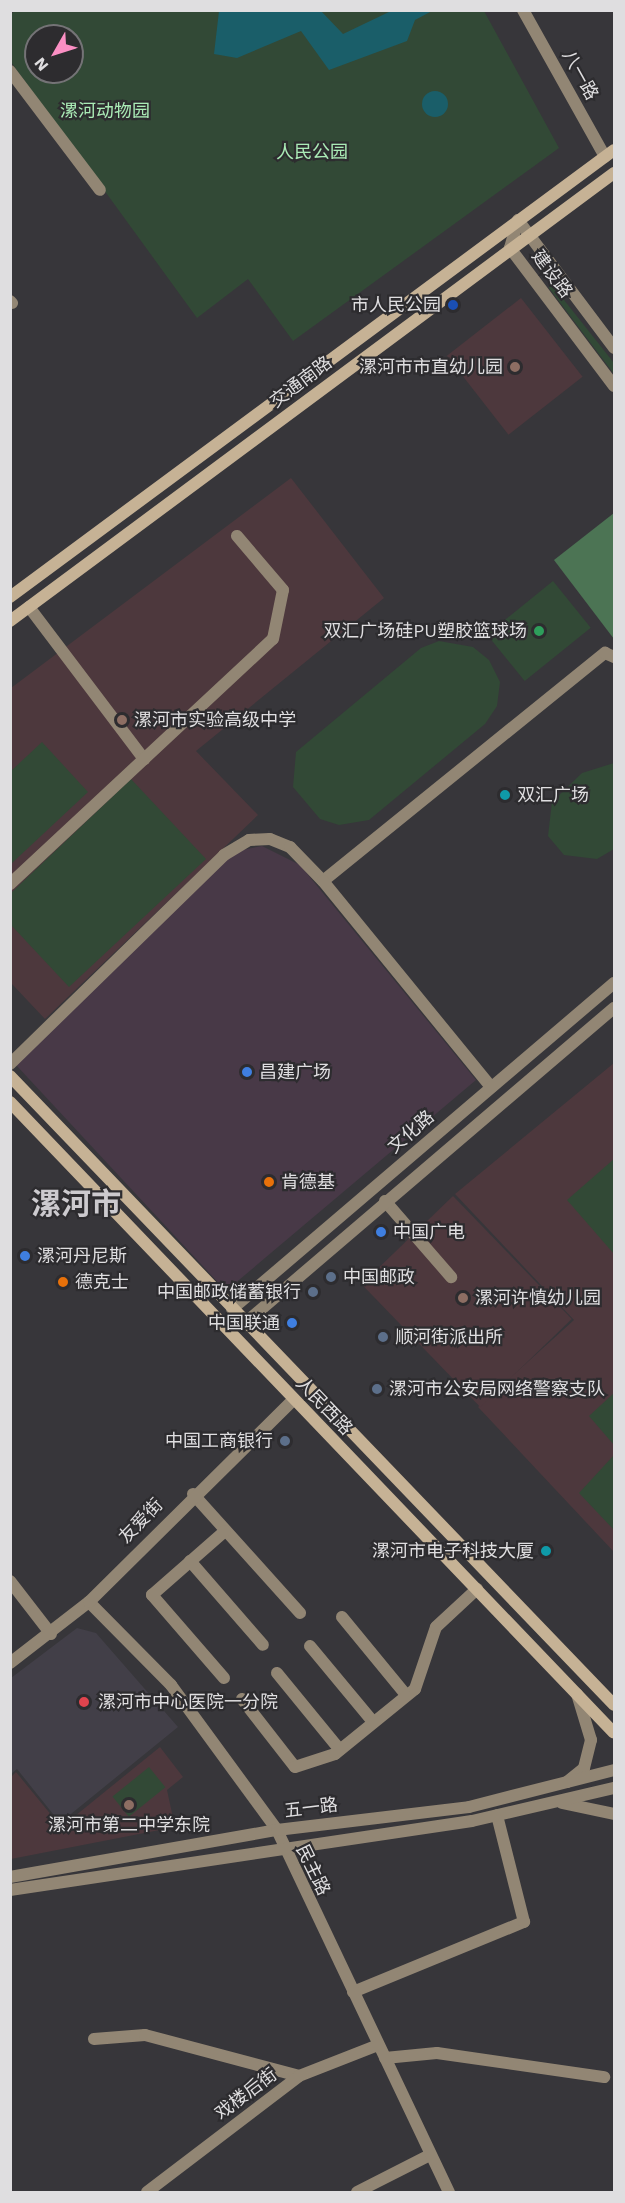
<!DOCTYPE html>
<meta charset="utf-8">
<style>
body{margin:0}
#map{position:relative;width:625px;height:2203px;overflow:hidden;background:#37363a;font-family:"Work Sans","Noto Sans SC",sans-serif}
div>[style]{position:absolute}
.commercial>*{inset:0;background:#483947}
.built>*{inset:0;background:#423f48}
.education>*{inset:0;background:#4d383d;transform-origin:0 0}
.green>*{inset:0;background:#324936;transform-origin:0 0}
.forest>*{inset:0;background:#4c7454}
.water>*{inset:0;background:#1a5e69}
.round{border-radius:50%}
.minor>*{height:12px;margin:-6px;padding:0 6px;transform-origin:6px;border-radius:6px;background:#928674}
.tertiary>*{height:12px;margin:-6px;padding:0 6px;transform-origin:6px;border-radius:6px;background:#928674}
.secondary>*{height:12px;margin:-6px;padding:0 6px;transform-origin:6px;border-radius:6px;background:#c6b295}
.dots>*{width:16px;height:16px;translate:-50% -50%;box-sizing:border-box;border:3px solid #2d2c2f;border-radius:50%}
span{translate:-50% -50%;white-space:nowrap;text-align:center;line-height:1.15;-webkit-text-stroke:4.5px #2d2c2f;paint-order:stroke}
.street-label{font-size:18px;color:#dfdee0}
.park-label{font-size:18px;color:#aaebb6}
.poi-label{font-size:18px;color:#dfdee0}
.right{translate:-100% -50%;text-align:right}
.left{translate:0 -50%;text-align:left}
.town-label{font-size:30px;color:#cccace;font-weight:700}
.frame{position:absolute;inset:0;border:12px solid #dfdee0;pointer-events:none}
.north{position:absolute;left:24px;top:24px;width:60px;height:60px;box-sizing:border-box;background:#2d2c2f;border:2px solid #747376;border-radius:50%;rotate:231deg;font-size:16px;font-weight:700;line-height:24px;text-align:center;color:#dfdee0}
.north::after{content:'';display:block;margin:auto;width:21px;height:27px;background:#fb8fc4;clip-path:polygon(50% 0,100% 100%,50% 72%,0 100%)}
</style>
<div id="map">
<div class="commercial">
<div style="clip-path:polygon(262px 846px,300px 865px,476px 1080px,226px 1291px,16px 1065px,232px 852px)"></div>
</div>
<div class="built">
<div style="clip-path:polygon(77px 1628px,96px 1633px,178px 1727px,66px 1818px,57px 1819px,17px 1769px,11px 1774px,11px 1678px)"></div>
</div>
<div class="education">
<div style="left:521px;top:298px;width:100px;height:94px;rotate:52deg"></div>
<div style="clip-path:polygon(291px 478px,384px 598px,196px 751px,258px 815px,45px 1019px,11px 983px,11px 688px)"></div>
<div style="clip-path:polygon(614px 1063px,614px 1552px,478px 1407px,574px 1320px,455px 1194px)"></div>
<div style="left:453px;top:1196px;width:171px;height:127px;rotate:46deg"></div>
<div style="clip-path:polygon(160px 1747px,183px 1777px,167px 1790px,175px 1827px,11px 1859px,11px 1777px,16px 1772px,57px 1822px,70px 1820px)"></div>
</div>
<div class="green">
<div style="clip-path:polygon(evenodd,16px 10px,484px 11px,559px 148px,293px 341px,248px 279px,197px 318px,11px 62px,10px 15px,16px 10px,36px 36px,72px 36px,72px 72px,36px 72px,36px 36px)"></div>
<div style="clip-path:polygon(549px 281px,614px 363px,614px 374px,549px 288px)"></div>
<div style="left:553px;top:581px;width:60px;height:85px;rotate:51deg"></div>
<div style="clip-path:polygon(439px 641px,473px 647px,489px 660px,500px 682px,497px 706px,485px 724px,369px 820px,339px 825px,320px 819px,293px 787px,296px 752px,421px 648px)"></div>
<div style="clip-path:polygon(42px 742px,88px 792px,11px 864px,11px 771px)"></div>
<div style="clip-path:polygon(614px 763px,614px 849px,597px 859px,564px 855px,548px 836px,552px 802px,582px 773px)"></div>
<div style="clip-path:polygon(131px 779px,206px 859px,69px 987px,11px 925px,11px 893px)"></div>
<div style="clip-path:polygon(614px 1159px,614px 1254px,567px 1200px)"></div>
<div style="clip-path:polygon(614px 1393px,614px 1445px,589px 1416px)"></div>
<div style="clip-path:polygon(614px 1455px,614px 1530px,579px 1493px)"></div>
<div style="left:149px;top:1767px;width:26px;height:47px;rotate:51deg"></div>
</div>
<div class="forest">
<div style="clip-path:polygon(614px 513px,614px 639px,554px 560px)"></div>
</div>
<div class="water">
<div style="clip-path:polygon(219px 11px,321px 11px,343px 34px,391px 11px,432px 11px,415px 20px,407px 41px,329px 70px,301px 31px,237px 58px,214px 54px)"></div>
<div class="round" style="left:422px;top:91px;width:26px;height:26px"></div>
</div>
<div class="minor">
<div style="left:523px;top:10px;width:168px;rotate:60.8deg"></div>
<div style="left:10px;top:71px;width:149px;rotate:52.9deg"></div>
<div style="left:10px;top:301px;width:3px;rotate:45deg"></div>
<div style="left:29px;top:607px;width:191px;rotate:52.9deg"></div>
<div style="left:323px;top:881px;width:363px;rotate:-39deg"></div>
<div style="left:605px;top:653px;width:10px;rotate:24deg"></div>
<div style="left:10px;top:884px;width:359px;rotate:-43deg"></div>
<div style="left:273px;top:639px;width:50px;rotate:-78.5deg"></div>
<div style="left:283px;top:590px;width:71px;rotate:-130.4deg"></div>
<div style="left:10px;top:1064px;width:299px;rotate:-44.3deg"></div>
<div style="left:224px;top:855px;width:29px;rotate:-31deg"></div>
<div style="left:249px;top:840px;width:21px;rotate:-3deg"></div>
<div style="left:270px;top:839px;width:22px;rotate:22deg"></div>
<div style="left:290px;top:847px;width:47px;rotate:45.9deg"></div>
<div style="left:323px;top:881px;width:266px;rotate:50.8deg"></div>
<div style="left:385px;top:1201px;width:101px;rotate:49deg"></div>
<div style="left:193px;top:1494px;width:160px;rotate:48deg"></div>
<div style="left:190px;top:1561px;width:111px;rotate:49deg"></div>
<div style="left:10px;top:1581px;width:67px;rotate:52.3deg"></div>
<div style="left:342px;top:1617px;width:101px;rotate:50.6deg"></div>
<div style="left:310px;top:1646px;width:99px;rotate:50.3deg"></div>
<div style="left:277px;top:1673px;width:99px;rotate:50.7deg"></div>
<div style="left:224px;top:1678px;width:110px;rotate:-130.9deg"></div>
<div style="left:152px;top:1595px;width:97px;rotate:-41.2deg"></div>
<div style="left:242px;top:1699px;width:86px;rotate:52.1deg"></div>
<div style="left:295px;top:1767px;width:42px;rotate:-18deg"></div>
<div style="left:335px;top:1754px;width:103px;rotate:-39.1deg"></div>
<div style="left:415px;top:1689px;width:65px;rotate:-71.3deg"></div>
<div style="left:436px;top:1627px;width:56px;rotate:-42.8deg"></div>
<div style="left:353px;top:1992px;width:185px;rotate:-22.3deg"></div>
<div style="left:524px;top:1922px;width:110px;rotate:-104.2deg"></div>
<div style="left:94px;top:2039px;width:51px;rotate:-4.5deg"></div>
<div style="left:145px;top:2035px;width:159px;rotate:14.9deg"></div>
<div style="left:385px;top:2058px;width:52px;rotate:-5.5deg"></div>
<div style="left:437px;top:2053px;width:169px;rotate:8.2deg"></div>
<div style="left:147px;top:2192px;width:191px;rotate:-37.3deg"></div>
<div style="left:299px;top:2076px;width:85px;rotate:-21.4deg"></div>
<div style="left:357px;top:2192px;width:82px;rotate:-26.9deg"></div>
</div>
<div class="tertiary">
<div style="left:518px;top:220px;width:29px;rotate:106deg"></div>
<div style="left:510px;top:248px;width:173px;rotate:53deg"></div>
<div style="left:518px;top:220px;width:160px;rotate:53.1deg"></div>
<div style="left:232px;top:1309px;width:502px;rotate:-40.48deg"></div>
<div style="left:245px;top:1323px;width:485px;rotate:-40.5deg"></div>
<div style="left:89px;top:1602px;width:117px;rotate:45.3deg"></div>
<div style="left:171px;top:1685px;width:180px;rotate:53.8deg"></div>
<div style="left:277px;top:1830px;width:401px;rotate:64.6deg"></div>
<div style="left:10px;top:1663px;width:100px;rotate:-37.7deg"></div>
<div style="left:89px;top:1602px;width:287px;rotate:-44.7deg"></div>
<div style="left:567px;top:1782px;width:22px;rotate:-39deg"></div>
<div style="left:584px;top:1768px;width:29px;rotate:-76deg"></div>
<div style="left:591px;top:1740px;width:48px;rotate:-106.9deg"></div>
<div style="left:562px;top:1803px;width:53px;rotate:11.9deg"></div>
<div style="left:10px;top:1877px;width:271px;rotate:-10deg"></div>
<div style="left:277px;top:1830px;width:193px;rotate:-6.8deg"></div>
<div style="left:469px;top:1807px;width:150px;rotate:-14.3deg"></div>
<div style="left:10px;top:1890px;width:467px;rotate:-8.5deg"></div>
<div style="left:472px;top:1821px;width:146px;rotate:-13.1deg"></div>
</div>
<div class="secondary">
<div style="left:10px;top:597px;width:751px;rotate:-36.5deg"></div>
<div style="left:10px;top:621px;width:752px;rotate:-36.57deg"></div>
<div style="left:10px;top:1076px;width:872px;rotate:46.16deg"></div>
<div style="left:10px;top:1102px;width:873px;rotate:46.25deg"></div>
</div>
<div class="dots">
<div style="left:453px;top:305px;background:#1a4fb4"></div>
<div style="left:515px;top:367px;background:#8d6e63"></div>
<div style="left:539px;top:631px;background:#2e9e5b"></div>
<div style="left:122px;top:720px;background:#8d6e63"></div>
<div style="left:505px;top:795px;background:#0f9aa8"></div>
<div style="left:247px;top:1072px;background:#3f7fe0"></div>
<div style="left:269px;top:1182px;background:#e8710a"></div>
<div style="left:381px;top:1232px;background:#3f7fe0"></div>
<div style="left:25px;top:1256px;background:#3f7fe0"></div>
<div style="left:331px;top:1277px;background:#5c6f8a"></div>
<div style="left:63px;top:1282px;background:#e8710a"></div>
<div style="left:313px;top:1292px;background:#5c6f8a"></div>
<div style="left:463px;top:1298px;background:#8d6e63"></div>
<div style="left:292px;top:1323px;background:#3f7fe0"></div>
<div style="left:383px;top:1337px;background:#5c6f8a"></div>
<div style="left:377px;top:1389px;background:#5c6f8a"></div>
<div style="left:285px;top:1441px;background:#5c6f8a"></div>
<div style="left:546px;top:1551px;background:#0f9aa8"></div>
<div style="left:84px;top:1702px;background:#e0444e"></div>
<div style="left:129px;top:1805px;background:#8d6e63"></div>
</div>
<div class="street-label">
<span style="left:580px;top:75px;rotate:61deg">八一路</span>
<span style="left:552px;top:274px;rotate:53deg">建设路</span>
<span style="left:301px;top:382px;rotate:-37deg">交通南路</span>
<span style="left:411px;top:1132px;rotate:-41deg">文化路</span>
<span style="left:324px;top:1406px;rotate:46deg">人民西路</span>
<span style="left:141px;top:1521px;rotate:-46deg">友爱街</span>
<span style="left:311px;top:1808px;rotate:-7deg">五一路</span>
<span style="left:313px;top:1870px;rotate:64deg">民主路</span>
<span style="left:246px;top:2094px;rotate:-37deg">戏楼后街</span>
</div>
<div class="park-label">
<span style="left:105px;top:111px">漯河动物园</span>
<span style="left:312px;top:152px">人民公园</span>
</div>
<div class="poi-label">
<span class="right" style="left:441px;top:305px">市人民公园</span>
<span class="right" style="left:503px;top:367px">漯河市市直幼儿园</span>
<span class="right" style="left:527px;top:631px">双汇广场硅PU塑胶篮球场</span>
<span class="left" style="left:134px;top:720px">漯河市实验高级中学</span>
<span class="left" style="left:517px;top:795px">双汇广场</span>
<span class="left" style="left:259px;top:1072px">昌建广场</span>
<span class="left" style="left:281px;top:1182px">肯德基</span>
<span class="left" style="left:393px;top:1232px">中国广电</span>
<span class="left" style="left:37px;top:1256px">漯河丹尼斯</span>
<span class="left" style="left:343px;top:1277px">中国邮政</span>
<span class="left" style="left:75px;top:1282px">德克士</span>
<span class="right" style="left:301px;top:1292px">中国邮政储蓄银行</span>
<span class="left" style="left:475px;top:1298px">漯河许慎幼儿园</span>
<span class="right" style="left:280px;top:1323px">中国联通</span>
<span class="left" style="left:395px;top:1337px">顺河街派出所</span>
<span class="left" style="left:389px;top:1389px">漯河市公安局网络警察支队</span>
<span class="right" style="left:273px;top:1441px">中国工商银行</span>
<span class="right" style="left:534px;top:1551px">漯河市电子科技大厦</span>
<span class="left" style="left:98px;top:1702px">漯河市中心医院一分院</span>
<span style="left:129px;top:1825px">漯河市第二中学东院</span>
</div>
<div class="town-label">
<span style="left:76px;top:1204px">漯河市</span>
</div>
<div class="frame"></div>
<div class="north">N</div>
</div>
